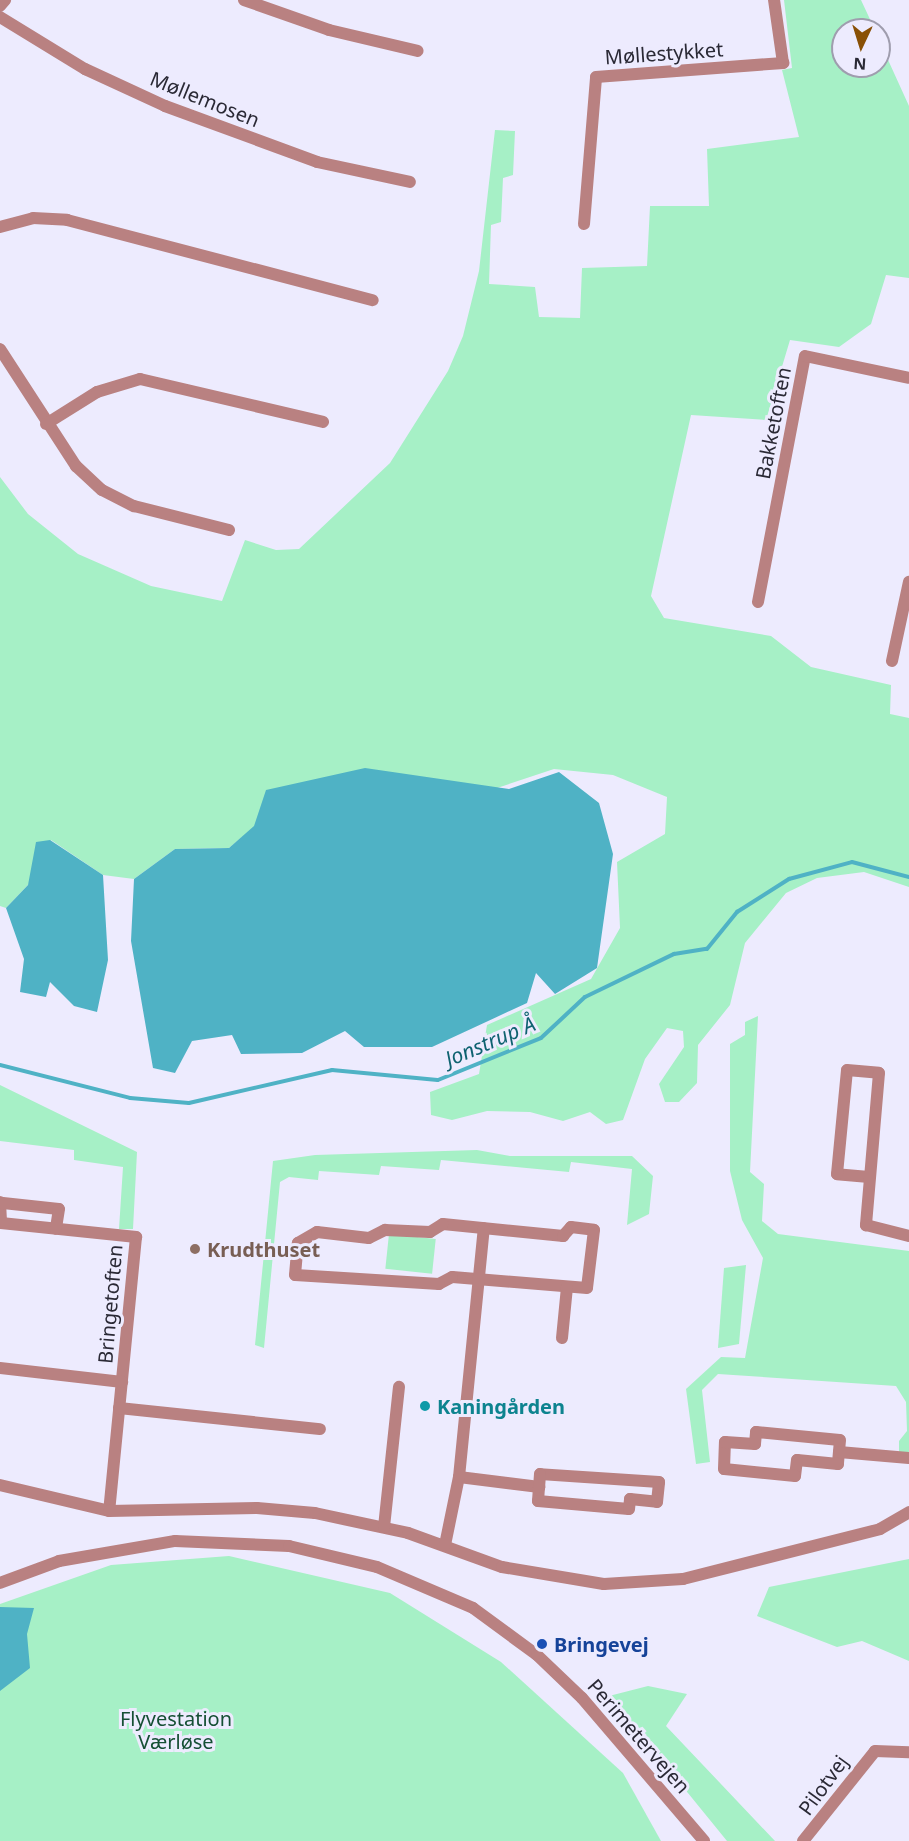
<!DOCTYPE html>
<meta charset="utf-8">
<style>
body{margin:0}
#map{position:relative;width:909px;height:1841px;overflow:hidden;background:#edebfe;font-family:"Noto Sans",sans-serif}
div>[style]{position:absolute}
.green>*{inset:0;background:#a6f0c6;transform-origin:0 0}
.water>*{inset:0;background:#4fb2c5}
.stream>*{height:4px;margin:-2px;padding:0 2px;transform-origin:2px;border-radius:2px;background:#4fb2c5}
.street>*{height:12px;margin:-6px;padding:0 6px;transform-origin:6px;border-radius:6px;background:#b98181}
.dots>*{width:16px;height:16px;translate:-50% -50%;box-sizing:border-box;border:3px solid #edebfe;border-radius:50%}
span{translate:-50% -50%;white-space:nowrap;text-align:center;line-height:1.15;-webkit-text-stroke:6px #edebfe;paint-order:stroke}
.street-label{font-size:20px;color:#2a2935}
.education-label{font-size:20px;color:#785e54;font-weight:700}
.left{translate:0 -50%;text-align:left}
.culture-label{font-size:20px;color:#0d838f;font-weight:700}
.transit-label{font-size:20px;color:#164399;font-weight:700}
.park-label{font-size:20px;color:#154f34}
.water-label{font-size:21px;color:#0e6270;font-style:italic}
.north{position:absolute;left:831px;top:18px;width:60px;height:60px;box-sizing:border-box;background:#edebfe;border:2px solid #9f9dae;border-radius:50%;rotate:184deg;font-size:16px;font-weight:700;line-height:24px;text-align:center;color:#2a2935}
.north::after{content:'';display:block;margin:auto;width:21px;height:27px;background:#895006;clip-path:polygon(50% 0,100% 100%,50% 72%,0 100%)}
</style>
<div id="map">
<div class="green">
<div style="clip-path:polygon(784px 0,861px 0,875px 30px,843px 30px,843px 66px,879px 66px,879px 40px,909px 106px,909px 278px,886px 275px,871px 324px,839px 347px,790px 340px,766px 420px,691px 415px,651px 596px,664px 618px,771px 636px,811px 667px,891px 685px,890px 714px,909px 718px,909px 887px,864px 872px,817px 878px,786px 893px,745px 943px,730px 1005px,698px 1045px,697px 1083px,679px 1102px,665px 1102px,659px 1084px,684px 1047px,683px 1031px,667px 1028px,645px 1059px,623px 1120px,606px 1124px,590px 1112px,563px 1121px,530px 1112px,487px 1111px,452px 1120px,431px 1115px,430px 1092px,479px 1074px,487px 1025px,591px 979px,620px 928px,617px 862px,665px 834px,667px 797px,613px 775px,554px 769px,479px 794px,242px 837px,229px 848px,175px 849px,134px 879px,103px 875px,51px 840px,28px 885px,6px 908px,0 906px,0 477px,28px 514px,78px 554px,151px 586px,222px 601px,245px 540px,276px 550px,299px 549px,390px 463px,448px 371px,463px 336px,479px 271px,495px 130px,515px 131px,513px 175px,503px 178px,501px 222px,491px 225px,489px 284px,535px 287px,539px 317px,580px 318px,582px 268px,647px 266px,650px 206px,709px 206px,707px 149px,799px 137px,782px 70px,792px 68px)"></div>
<div style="clip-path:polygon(758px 1016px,750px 1172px,764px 1184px,762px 1221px,778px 1234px,909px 1251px,909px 1453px,899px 1454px,899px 1441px,907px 1431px,906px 1402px,896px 1386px,718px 1374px,702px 1390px,710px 1462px,696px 1464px,686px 1389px,721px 1357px,745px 1358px,763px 1258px,742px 1220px,730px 1171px,730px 1044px,745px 1035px,745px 1022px)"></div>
<div style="clip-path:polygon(0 1085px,137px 1152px,133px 1229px,119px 1229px,123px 1167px,74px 1160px,74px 1150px,0 1141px)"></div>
<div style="clip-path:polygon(477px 1150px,510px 1156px,632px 1156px,653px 1176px,649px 1214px,627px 1225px,632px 1169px,571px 1162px,569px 1172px,441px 1160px,439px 1170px,381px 1166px,379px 1175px,319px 1171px,318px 1180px,289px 1177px,280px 1182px,264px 1348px,255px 1345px,273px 1161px,315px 1155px)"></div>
<div style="left:389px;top:1234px;width:47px;height:35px;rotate:6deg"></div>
<div style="clip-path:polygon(746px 1265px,739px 1344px,718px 1348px,724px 1268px)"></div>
<div style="clip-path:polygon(229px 1556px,390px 1593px,501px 1662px,623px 1773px,661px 1841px,0 1841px,0 1604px,111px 1565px)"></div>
<div style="clip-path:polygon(909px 1559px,909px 1661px,862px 1641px,837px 1647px,757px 1616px,769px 1587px)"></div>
<div style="clip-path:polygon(648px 1686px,687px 1694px,666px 1726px,775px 1841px,727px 1841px,609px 1696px)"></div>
</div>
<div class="water">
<div style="clip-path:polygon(365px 768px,509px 789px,559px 772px,599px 803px,613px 854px,597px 968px,555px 994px,536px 973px,527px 1003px,432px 1047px,364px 1047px,345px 1031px,302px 1053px,241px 1054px,232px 1035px,192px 1041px,175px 1073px,153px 1068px,131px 941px,134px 879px,175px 849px,229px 848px,254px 826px,266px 790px)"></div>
<div style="clip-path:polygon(50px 840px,103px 875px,108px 960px,97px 1012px,74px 1006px,50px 982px,46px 997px,20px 992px,24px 959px,6px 908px,28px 885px,36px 842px)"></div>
<div style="clip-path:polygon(0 1607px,34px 1608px,27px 1634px,30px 1668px,0 1691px)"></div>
</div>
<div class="stream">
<div style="left:0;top:1065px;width:134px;rotate:14.2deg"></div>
<div style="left:130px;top:1098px;width:59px;rotate:4.8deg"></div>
<div style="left:189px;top:1103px;width:147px;rotate:-13deg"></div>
<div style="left:332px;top:1070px;width:106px;rotate:5.4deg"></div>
<div style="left:438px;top:1080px;width:111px;rotate:-22.2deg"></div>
<div style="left:541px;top:1038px;width:60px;rotate:-43deg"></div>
<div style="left:585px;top:997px;width:99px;rotate:-25.8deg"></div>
<div style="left:674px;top:954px;width:33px;rotate:-9deg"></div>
<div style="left:707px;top:949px;width:48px;rotate:-51deg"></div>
<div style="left:737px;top:912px;width:62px;rotate:-32.4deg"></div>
<div style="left:789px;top:879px;width:65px;rotate:-15.1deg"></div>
<div style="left:852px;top:862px;width:59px;rotate:14.7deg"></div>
</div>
<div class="street">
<div style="left:244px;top:0;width:90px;rotate:19.4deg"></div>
<div style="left:329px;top:30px;width:91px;rotate:13.3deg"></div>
<div style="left:0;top:6px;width:8px;rotate:-50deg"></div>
<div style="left:0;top:17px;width:100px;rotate:31.5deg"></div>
<div style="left:85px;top:69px;width:88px;rotate:24.8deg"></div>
<div style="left:165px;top:106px;width:162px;rotate:20.2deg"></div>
<div style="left:317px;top:162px;width:95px;rotate:12.1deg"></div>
<div style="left:584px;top:224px;width:147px;rotate:-85.3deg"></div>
<div style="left:596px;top:77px;width:188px;rotate:-4.3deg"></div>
<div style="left:783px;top:63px;width:64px;rotate:-98.1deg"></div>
<div style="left:0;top:227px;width:34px;rotate:-15deg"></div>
<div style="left:33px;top:218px;width:34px;rotate:3deg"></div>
<div style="left:67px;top:220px;width:316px;rotate:14.7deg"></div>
<div style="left:0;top:349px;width:140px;rotate:57deg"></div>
<div style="left:76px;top:466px;width:35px;rotate:43deg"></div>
<div style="left:102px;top:490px;width:36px;rotate:27deg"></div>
<div style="left:134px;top:506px;width:98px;rotate:14.2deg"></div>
<div style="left:46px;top:424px;width:60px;rotate:-32.1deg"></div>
<div style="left:97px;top:392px;width:45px;rotate:-16.8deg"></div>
<div style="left:140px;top:379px;width:188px;rotate:13.2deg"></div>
<div style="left:758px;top:602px;width:250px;rotate:-79.2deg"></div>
<div style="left:805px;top:356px;width:106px;rotate:11.9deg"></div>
<div style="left:892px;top:661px;width:81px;rotate:-77.9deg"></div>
<div style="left:869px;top:1177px;width:32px;rotate:-175deg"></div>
<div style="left:837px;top:1174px;width:104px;rotate:-84.5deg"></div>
<div style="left:847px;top:1070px;width:32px;rotate:5deg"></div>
<div style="left:879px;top:1073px;width:153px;rotate:94.9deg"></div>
<div style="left:866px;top:1225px;width:44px;rotate:14.3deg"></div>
<div style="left:0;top:1202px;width:21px;rotate:87deg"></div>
<div style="left:1px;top:1223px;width:136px;rotate:5.9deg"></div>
<div style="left:136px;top:1237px;width:275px;rotate:95.6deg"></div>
<div style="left:3px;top:1203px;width:56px;rotate:6.1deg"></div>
<div style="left:59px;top:1209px;width:20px;rotate:99deg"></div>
<div style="left:443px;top:1224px;width:121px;rotate:5.7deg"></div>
<div style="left:563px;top:1236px;width:12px;rotate:-48deg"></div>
<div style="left:571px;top:1227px;width:23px;rotate:7deg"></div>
<div style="left:594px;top:1230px;width:58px;rotate:96.9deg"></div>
<div style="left:587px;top:1288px;width:135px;rotate:-175.3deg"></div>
<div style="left:452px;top:1277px;width:15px;rotate:152deg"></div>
<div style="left:439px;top:1284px;width:144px;rotate:-176.4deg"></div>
<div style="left:295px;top:1275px;width:32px;rotate:-85deg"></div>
<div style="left:298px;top:1243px;width:22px;rotate:-30deg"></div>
<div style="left:317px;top:1232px;width:52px;rotate:6.6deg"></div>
<div style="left:369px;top:1238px;width:18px;rotate:-27deg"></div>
<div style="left:385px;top:1230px;width:45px;rotate:2.5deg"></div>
<div style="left:430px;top:1232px;width:15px;rotate:-32deg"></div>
<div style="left:562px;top:1338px;width:51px;rotate:-84.4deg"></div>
<div style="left:0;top:1368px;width:123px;rotate:6.5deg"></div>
<div style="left:119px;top:1408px;width:202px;rotate:6deg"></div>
<div style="left:756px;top:1432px;width:84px;rotate:5.4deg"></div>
<div style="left:840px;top:1440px;width:24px;rotate:95deg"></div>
<div style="left:838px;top:1464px;width:41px;rotate:-174.4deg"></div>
<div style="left:797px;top:1460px;width:16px;rotate:97deg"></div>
<div style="left:795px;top:1476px;width:71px;rotate:-174.4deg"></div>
<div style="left:724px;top:1469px;width:27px;rotate:-88deg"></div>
<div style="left:725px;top:1442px;width:30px;rotate:4deg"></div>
<div style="left:755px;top:1444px;width:12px;rotate:-85deg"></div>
<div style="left:839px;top:1452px;width:70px;rotate:4.9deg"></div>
<div style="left:459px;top:1477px;width:81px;rotate:7.1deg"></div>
<div style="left:539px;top:1487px;width:14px;rotate:94deg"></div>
<div style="left:538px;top:1501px;width:91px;rotate:5deg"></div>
<div style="left:629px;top:1509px;width:10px;rotate:-84deg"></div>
<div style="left:630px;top:1499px;width:27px;rotate:6deg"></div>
<div style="left:657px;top:1502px;width:20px;rotate:-84deg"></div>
<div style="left:659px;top:1482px;width:119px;rotate:-176.2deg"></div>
<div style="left:540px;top:1474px;width:13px;rotate:94deg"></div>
<div style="left:0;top:1485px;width:112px;rotate:13.4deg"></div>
<div style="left:109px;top:1511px;width:148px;rotate:-1.2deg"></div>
<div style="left:257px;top:1508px;width:58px;rotate:4.9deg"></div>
<div style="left:315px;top:1513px;width:95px;rotate:12.1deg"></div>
<div style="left:408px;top:1533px;width:100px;rotate:19.9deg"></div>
<div style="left:502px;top:1567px;width:103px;rotate:9.5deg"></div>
<div style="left:604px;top:1584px;width:79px;rotate:-3.6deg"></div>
<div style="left:683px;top:1579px;width:203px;rotate:-14.2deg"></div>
<div style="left:880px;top:1529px;width:34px;rotate:-30deg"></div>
<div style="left:384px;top:1527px;width:141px;rotate:-83.9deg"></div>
<div style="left:445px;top:1545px;width:69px;rotate:-78.4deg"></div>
<div style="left:459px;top:1477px;width:250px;rotate:-84.3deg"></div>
<div style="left:0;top:1583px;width:63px;rotate:-20.4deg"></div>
<div style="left:59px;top:1561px;width:118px;rotate:-9.8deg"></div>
<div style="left:175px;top:1541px;width:114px;rotate:2.5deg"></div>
<div style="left:289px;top:1546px;width:90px;rotate:13.4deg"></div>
<div style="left:377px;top:1567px;width:104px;rotate:23.1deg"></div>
<div style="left:473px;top:1608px;width:79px;rotate:36.3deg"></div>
<div style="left:537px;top:1655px;width:62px;rotate:43.7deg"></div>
<div style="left:582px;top:1698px;width:188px;rotate:49.5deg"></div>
<div style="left:803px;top:1841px;width:115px;rotate:-51.3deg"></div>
<div style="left:875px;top:1751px;width:34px;rotate:2deg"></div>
</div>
<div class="dots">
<div style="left:195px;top:1249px;background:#8d6e63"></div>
<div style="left:425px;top:1406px;background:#0f9aa8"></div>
<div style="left:542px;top:1644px;background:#1a4fb4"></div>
</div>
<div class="street-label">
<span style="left:664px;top:53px;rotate:-4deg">Møllestykket</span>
<span style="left:205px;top:99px;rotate:22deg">Møllemosen</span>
<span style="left:773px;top:423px;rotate:-79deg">Bakketoften</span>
<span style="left:110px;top:1304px;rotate:-85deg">Bringetoften</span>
<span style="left:639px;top:1736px;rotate:49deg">Perimetervejen</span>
<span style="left:823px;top:1785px;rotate:-54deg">Pilotvej</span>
</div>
<div class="education-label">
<span class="left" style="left:207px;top:1249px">Krudthuset</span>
</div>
<div class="culture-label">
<span class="left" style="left:437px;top:1406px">Kaningården</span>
</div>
<div class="transit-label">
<span class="left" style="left:554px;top:1644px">Bringevej</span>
</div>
<div class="park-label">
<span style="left:176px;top:1730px">Flyvestation<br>Værløse</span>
</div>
<div class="water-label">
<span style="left:490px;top:1041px;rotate:-23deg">Jonstrup Å</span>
</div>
<div class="north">N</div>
</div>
